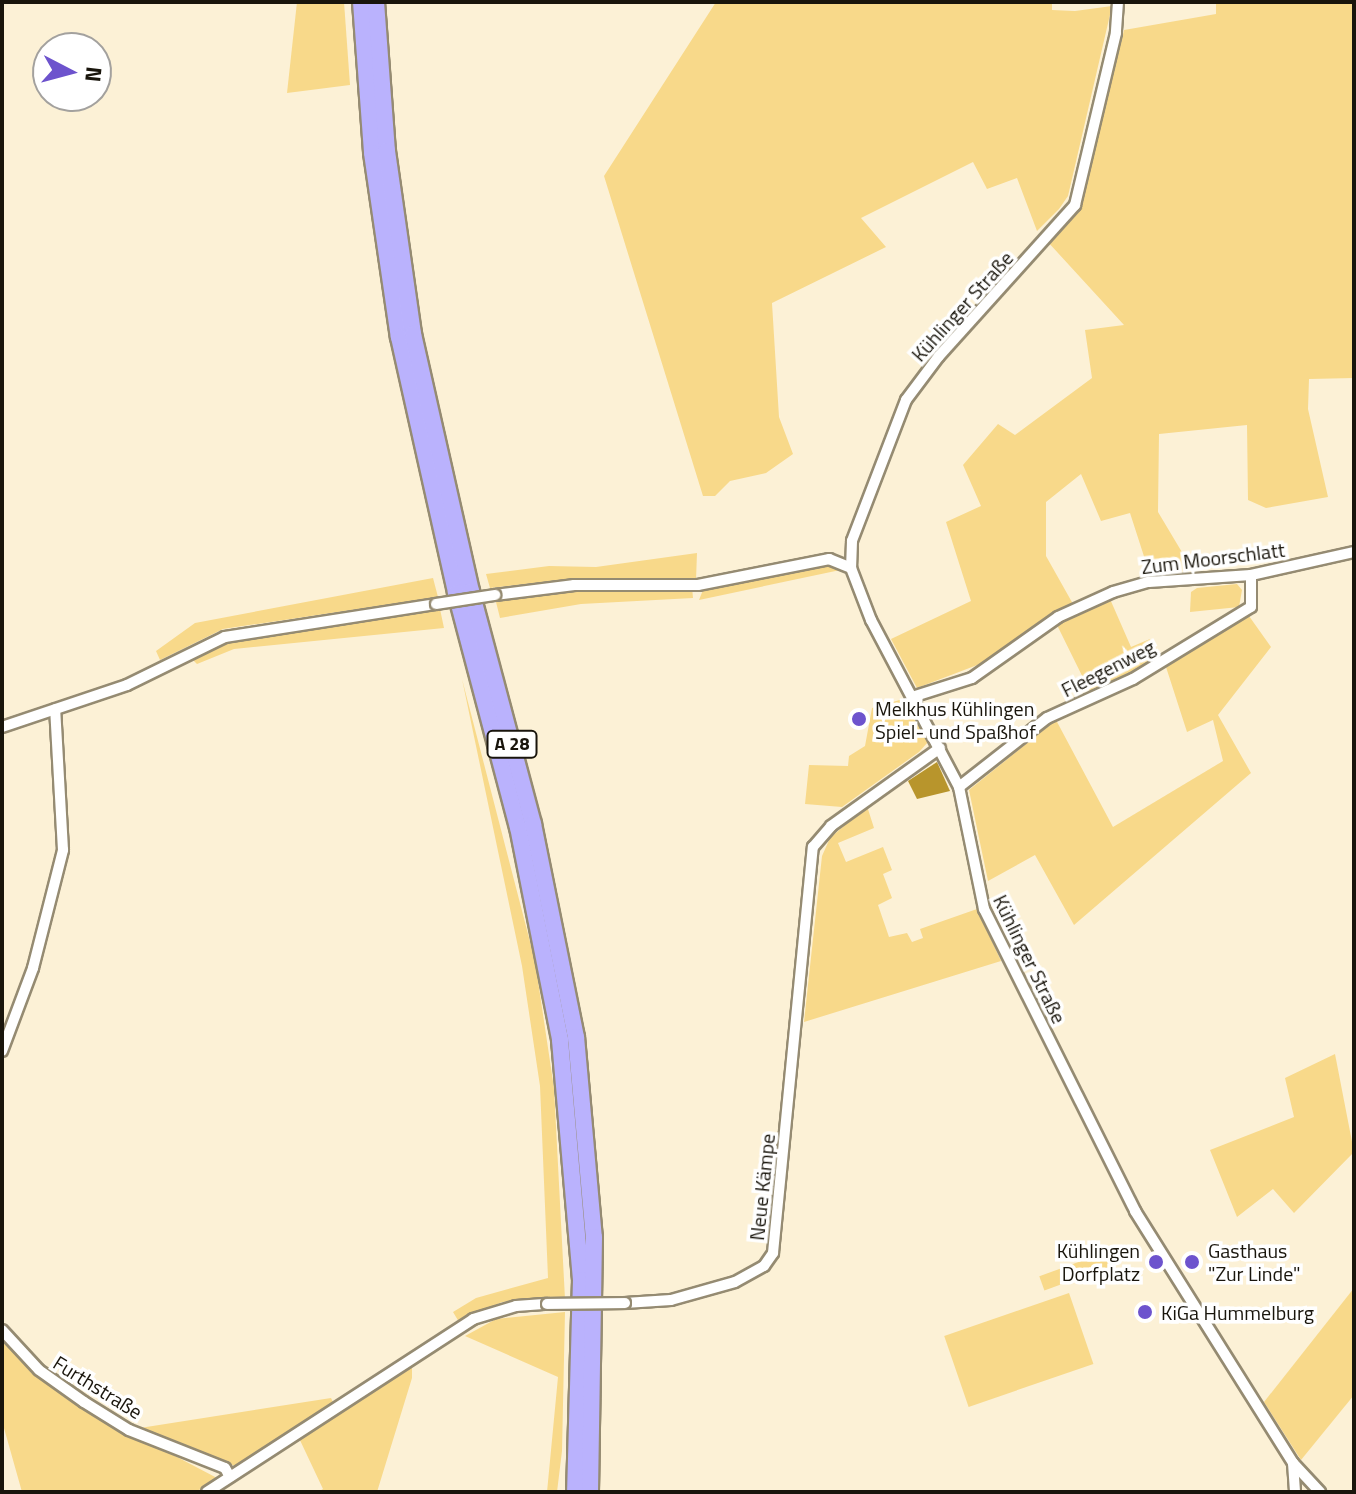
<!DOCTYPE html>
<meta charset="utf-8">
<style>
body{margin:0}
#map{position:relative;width:1356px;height:1494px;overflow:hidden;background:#fcf1d6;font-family:"Titillium Web",sans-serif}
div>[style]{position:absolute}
.green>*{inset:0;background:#f8d98a;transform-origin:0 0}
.water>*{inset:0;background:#b8952c}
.roads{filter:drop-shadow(2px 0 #958b72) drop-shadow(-2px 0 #958b72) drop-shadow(0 2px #958b72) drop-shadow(0 -2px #958b72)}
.minor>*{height:10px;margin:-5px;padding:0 5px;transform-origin:5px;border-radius:5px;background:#fff}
.highway>*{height:16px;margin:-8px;padding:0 8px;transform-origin:8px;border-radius:8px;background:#bab2fd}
.bridges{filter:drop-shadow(2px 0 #958b72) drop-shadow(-2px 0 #958b72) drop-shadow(0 2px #958b72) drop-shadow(0 -2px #958b72)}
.minor-bridge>*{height:10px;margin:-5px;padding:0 5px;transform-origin:5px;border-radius:5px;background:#fff}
.dots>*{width:22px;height:22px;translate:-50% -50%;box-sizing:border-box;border:4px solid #fff;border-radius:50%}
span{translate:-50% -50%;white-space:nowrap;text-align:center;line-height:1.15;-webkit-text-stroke:7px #fff;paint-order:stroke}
.shield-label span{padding:2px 6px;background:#fff;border:2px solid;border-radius:6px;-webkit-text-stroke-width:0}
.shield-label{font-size:18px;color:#19150c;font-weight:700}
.street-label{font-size:20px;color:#19150c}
.poi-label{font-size:20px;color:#19150c}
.left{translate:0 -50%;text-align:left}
.right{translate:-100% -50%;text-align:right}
.frame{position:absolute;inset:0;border:4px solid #19150c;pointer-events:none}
.north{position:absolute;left:32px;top:32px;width:80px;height:80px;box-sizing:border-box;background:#fff;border:2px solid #a3a19e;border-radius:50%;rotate:96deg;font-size:22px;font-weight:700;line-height:32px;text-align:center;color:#19150c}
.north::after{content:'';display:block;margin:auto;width:28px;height:36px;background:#6d53cd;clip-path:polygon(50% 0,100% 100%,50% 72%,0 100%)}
</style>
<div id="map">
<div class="green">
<div style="clip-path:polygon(297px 2px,344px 2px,350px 85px,287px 93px)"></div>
<div style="clip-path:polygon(716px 2px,1052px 2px,1052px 10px,1075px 11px,1112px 6px,1068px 196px,1059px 209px,1037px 231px,1017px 178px,987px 189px,973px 162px,861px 218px,886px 247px,772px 303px,779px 417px,793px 454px,766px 473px,730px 481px,715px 496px,703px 496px,604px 176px)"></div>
<div style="clip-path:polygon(1216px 2px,1354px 2px,1354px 378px,1309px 379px,1308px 409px,1328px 497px,1266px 508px,1248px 500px,1247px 425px,1159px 434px,1158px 512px,1195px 574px,1151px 578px,1130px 513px,1101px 521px,1081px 474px,1046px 502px,1046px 556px,1073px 604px,993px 659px,917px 688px,891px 639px,971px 601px,946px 522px,981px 506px,963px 465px,998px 424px,1015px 435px,1092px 378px,1085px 330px,1124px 325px,1047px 241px,1082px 200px,1124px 30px,1216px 14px)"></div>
<div style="clip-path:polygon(697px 553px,696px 580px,576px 578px,490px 588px,486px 574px,549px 566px,596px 567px)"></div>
<div style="clip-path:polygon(829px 562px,845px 569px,699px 600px,703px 590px)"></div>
<div style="clip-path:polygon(433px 578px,438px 597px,223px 629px,160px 660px,156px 651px,195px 623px)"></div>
<div style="clip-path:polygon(1237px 584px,1242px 590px,1239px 607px,1190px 612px,1191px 592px,1197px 588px)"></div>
<div style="clip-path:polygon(692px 587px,693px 598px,581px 604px,500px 618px,496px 602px,578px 589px)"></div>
<div style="clip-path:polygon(1110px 599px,1131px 647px,1150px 639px,1162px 656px,1092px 696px,1056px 623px)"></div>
<div style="clip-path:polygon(440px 609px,444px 628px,234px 649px,197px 664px,192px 659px,196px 651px,251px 635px)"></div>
<div style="clip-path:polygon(1249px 616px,1271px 647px,1218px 715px,1251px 773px,1074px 925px,1035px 855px,988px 881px,969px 790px,1056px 720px,1113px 827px,1223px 761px,1213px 720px,1187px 732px,1166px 667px)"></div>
<div style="clip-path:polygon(462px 679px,535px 961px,554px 1088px,565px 1299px,502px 1302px,459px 1322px,453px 1312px,476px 1298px,548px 1278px,540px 1086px,522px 966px)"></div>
<div style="clip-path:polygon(903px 699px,928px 742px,919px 752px,842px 807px,805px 804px,809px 765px,848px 766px,849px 756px,865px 746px,872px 708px)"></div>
<div style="clip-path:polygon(867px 806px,874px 828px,838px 843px,846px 862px,883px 847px,892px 870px,883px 874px,892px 898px,878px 905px,889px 937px,907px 933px,912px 942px,923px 938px,920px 929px,977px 909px,1001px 961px,804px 1022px,822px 856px,830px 838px)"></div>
<div style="clip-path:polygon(1335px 1054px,1354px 1152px,1294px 1213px,1273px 1189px,1237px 1217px,1210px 1150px,1294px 1117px,1285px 1078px)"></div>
<div style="left:1106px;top:1252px;width:15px;height:71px;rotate:70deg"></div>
<div style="clip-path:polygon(1354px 1288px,1354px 1395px,1301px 1460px,1264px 1402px)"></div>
<div style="left:1069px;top:1293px;width:75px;height:132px;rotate:71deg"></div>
<div style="clip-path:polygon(565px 1312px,562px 1451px,557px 1492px,547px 1492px,558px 1377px,465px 1336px,496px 1319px)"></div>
<div style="clip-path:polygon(2px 1333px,35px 1372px,78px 1405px,217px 1478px,196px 1492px,22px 1492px,2px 1421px)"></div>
<div style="clip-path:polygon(412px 1362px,412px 1378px,377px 1492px,318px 1492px,323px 1489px,298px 1436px)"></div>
<div style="clip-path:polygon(331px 1398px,334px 1404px,235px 1466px,140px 1428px)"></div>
</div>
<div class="water">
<div style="clip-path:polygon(937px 762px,950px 791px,917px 799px,908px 781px)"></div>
</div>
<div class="roads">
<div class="minor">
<div style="left:1118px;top:2px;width:31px;rotate:94deg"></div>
<div style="left:1116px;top:33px;width:177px;rotate:103.4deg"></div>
<div style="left:1075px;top:205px;width:203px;rotate:132deg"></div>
<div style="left:939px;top:356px;width:55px;rotate:126.9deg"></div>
<div style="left:906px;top:400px;width:151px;rotate:111deg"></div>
<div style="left:852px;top:541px;width:27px;rotate:92deg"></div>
<div style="left:851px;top:568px;width:56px;rotate:69deg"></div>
<div style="left:871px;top:620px;width:189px;rotate:62.2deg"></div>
<div style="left:959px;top:787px;width:125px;rotate:78.4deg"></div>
<div style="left:984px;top:909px;width:338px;rotate:63.4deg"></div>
<div style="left:1135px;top:1211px;width:297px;rotate:57.9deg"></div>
<div style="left:1293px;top:1463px;width:29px;rotate:86deg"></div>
<div style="left:495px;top:595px;width:80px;rotate:-7.2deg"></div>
<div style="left:574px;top:585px;width:124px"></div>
<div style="left:698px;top:585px;width:134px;rotate:-11.2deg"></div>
<div style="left:829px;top:559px;width:24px;rotate:22deg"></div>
<div style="left:912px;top:697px;width:63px;rotate:-17.6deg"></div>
<div style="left:972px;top:678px;width:105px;rotate:-35.3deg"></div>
<div style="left:1058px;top:617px;width:60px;rotate:-24.4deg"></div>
<div style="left:1113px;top:592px;width:37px;rotate:-16deg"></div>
<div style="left:1149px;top:582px;width:102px;rotate:-3.9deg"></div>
<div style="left:1251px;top:575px;width:106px;rotate:-12.6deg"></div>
<div style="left:2px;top:727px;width:132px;rotate:-18.6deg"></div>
<div style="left:127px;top:685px;width:109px;rotate:-26.1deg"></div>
<div style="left:225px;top:637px;width:214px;rotate:-8.9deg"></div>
<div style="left:959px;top:787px;width:112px;rotate:-38.1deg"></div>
<div style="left:1047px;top:718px;width:94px;rotate:-24.4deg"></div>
<div style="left:1133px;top:679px;width:138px;rotate:-31.4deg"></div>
<div style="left:1251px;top:607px;width:32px;rotate:-90deg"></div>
<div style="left:2px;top:1051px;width:89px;rotate:-69.5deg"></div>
<div style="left:33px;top:968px;width:122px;rotate:-75.7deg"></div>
<div style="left:63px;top:850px;width:141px;rotate:-93.2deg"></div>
<div style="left:625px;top:1303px;width:46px;rotate:-3.7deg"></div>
<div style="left:671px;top:1300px;width:66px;rotate:-15.7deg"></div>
<div style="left:735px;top:1282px;width:33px;rotate:-29deg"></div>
<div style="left:764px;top:1266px;width:16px;rotate:-55deg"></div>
<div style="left:773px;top:1253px;width:408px;rotate:-84.4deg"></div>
<div style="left:813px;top:847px;width:28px;rotate:-49deg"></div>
<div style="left:831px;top:826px;width:134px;rotate:-35.6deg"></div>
<div style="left:2px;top:1330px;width:54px;rotate:47.2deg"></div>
<div style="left:39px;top:1370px;width:55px;rotate:35.4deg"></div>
<div style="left:84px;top:1402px;width:53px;rotate:31.9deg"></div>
<div style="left:129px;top:1430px;width:103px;rotate:21.6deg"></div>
<div style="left:225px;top:1468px;width:10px;rotate:61deg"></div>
<div style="left:1293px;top:1463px;width:40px;rotate:47deg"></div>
<div style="left:207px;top:1492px;width:317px;rotate:-33deg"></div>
<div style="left:473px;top:1319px;width:45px;rotate:-16.8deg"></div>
<div style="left:516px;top:1306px;width:31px;rotate:-4deg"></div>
</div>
<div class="highway">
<div style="left:361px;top:2px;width:151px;rotate:85.8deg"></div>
<div style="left:372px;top:153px;width:186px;rotate:81.7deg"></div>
<div style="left:399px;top:337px;width:262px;rotate:77.4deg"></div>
<div style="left:456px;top:593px;width:242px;rotate:75.2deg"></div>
<div style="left:518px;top:827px;width:217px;rotate:78.8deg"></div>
<div style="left:560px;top:1040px;width:241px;rotate:85deg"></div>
<div style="left:581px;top:1280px;width:212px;rotate:91.6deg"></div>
<div style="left:376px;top:2px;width:149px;rotate:85.8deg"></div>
<div style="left:387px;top:151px;width:185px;rotate:81.9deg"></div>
<div style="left:413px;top:334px;width:263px;rotate:77.3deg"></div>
<div style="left:471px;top:591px;width:241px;rotate:75.1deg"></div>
<div style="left:533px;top:824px;width:217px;rotate:78.6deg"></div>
<div style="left:576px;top:1037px;width:201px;rotate:84.9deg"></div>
<div style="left:594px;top:1237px;width:255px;rotate:90.9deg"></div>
</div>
</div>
<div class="bridges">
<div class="minor-bridge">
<div style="left:436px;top:604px;width:60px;rotate:-8.7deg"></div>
<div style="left:547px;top:1304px;width:78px;rotate:-0.7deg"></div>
</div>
</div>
<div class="dots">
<div style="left:859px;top:719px;background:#6d53cd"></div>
<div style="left:1156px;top:1262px;background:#6d53cd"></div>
<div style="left:1192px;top:1262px;background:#6d53cd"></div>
<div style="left:1145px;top:1312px;background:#6d53cd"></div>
</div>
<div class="shield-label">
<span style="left:512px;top:744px">A 28</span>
</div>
<div class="street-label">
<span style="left:962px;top:306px;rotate:-48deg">Kühlinger Straße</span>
<span style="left:1213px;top:558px;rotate:-7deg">Zum Moorschlatt</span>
<span style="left:1108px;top:668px;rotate:-27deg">Fleegenweg</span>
<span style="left:1030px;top:959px;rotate:64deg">Kühlinger Straße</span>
<span style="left:762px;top:1187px;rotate:-84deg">Neue Kämpe</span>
<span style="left:98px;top:1387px;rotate:32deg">Furthstraße</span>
</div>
<div class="poi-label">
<span class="left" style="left:875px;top:720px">Melkhus Kühlingen<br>Spiel- und Spaßhof</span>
<span class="right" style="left:1140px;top:1262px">Kühlingen<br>Dorfplatz</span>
<span class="left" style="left:1208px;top:1262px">Gasthaus<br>"Zur Linde"</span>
<span class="left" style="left:1161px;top:1312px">KiGa Hummelburg</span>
</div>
<div class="frame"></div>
<div class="north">N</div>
</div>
